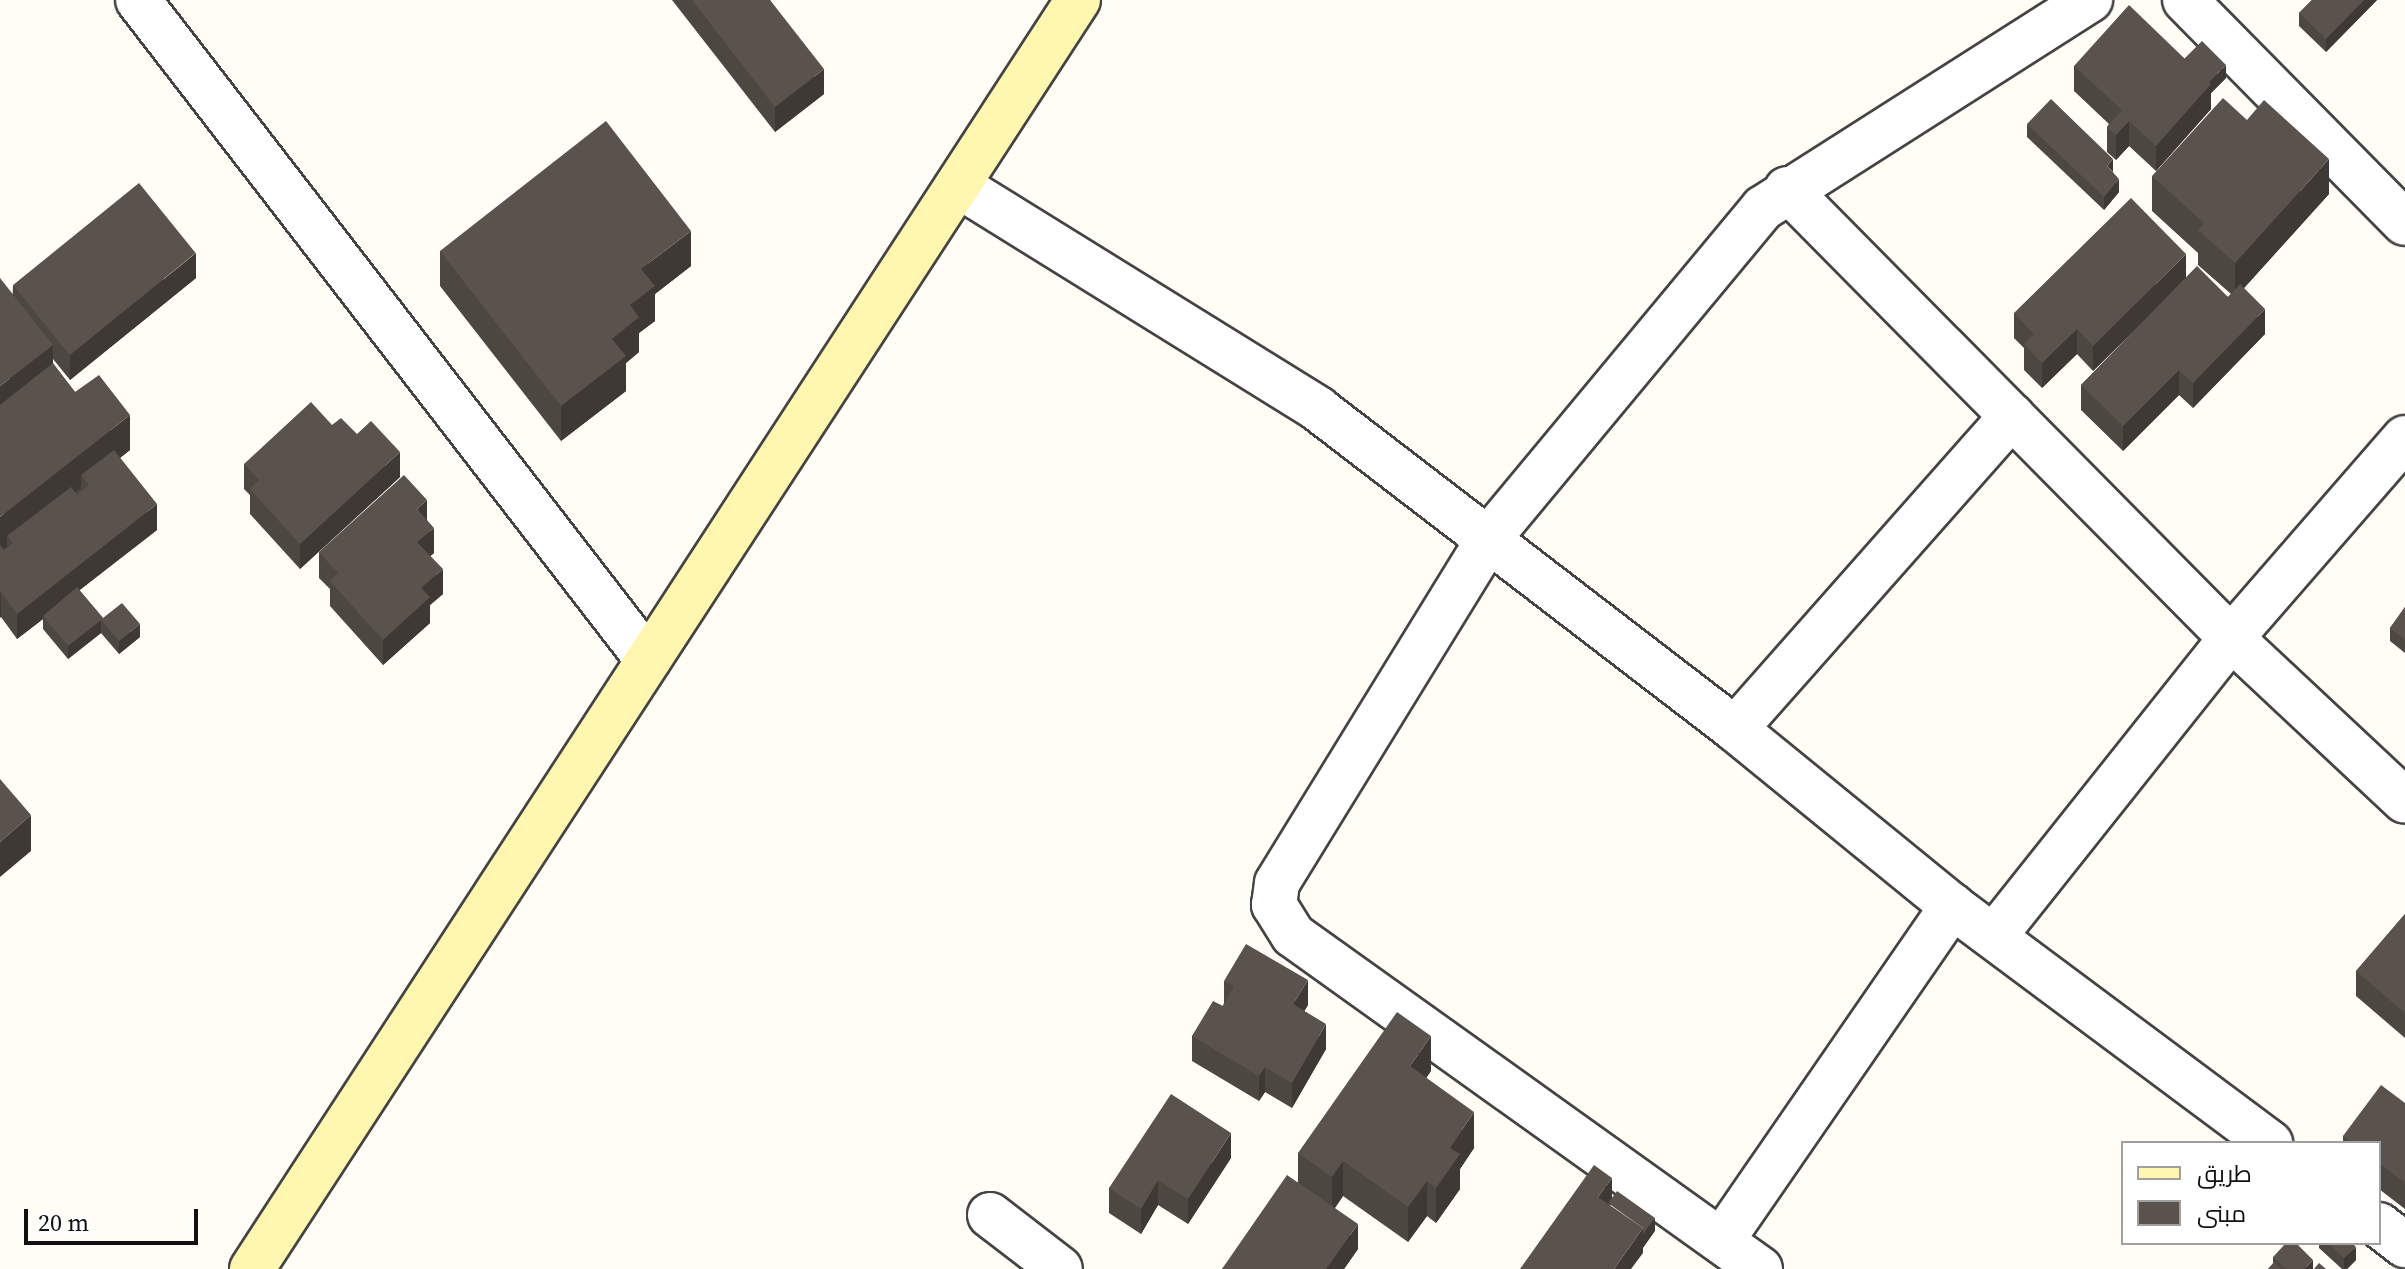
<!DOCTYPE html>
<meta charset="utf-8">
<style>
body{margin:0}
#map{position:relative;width:2405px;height:1269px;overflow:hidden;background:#fffdf5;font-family:"Source Serif 4",Cairo,serif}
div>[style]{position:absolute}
.roads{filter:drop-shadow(2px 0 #444) drop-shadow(-2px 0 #444) drop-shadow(0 2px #444) drop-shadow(0 -2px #444)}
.street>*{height:44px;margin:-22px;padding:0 22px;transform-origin:22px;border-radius:22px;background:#fff}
.secondary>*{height:44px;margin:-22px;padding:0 22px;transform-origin:22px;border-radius:22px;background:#fff6b0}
.wall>*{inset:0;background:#4d4742}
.shaded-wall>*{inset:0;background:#3f3936;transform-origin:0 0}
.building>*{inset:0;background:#5a524d;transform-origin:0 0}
span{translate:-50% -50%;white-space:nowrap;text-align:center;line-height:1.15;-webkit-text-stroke:8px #fff;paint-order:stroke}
.legend{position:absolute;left:2121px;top:1141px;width:260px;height:104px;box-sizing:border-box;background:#fff;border:2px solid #a0a0a0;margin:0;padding:10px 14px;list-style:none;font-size:24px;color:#111}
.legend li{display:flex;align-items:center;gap:16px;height:40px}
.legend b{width:40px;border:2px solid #a0a0a0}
.scale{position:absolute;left:24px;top:1209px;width:174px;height:36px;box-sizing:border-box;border:4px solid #111;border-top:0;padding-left:10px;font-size:24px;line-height:28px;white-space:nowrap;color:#111;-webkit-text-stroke:6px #fff;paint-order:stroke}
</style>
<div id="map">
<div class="roads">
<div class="street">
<div style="left:138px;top:0;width:834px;rotate:52.31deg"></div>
<div style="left:2185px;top:0;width:313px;rotate:45.4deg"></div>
<div style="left:959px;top:186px;width:423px;rotate:31.8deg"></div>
<div style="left:1318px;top:409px;width:526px;rotate:37.5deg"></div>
<div style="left:1735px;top:729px;width:280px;rotate:39.2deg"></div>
<div style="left:1952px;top:906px;width:397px;rotate:36.7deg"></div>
<div style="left:1787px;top:189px;width:631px;rotate:45.32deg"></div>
<div style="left:2231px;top:638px;width:238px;rotate:43.1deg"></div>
<div style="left:1735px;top:729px;width:418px;rotate:-48.5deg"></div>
<div style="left:1995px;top:935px;width:379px;rotate:-51.5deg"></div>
<div style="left:2231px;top:638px;width:265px;rotate:-49deg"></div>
<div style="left:990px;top:1215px;width:88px;rotate:37.6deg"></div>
<div style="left:2379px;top:1225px;width:33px;rotate:38deg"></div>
<div style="left:1722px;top:1240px;width:406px;rotate:-55.4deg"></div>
<div style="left:1760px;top:1269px;width:574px;rotate:-144.43deg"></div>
<div style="left:1293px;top:935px;width:36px;rotate:-122deg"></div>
<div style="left:1274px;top:905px;width:22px;rotate:-82deg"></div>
<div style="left:1277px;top:883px;width:405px;rotate:-58.4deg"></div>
<div style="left:1489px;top:538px;width:429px;rotate:-50.3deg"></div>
<div style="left:1763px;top:208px;width:388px;rotate:-32.5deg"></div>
</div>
<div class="secondary">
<div style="left:252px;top:1269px;width:1514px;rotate:-56.94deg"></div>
</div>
</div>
<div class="wall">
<div style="clip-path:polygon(672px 0,770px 0,824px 94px,775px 132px)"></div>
<div style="clip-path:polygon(2312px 0,2377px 0,2326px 52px,2299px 26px,2299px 13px)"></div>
<div style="clip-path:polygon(2185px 59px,2226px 78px,2211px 93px,2211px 109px,2156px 171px,2129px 146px,2116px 160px,2107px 152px,2107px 127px,2109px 124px,2074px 91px,2074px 66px)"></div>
<div style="clip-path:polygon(2027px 124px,2113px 172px,2119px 192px,2104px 210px,2027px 137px)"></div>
<div style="clip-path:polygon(2152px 176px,2329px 194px,2244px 288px,2265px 334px,2193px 408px,2179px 395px,2123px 451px,2081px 410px,2081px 385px,2141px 324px,2093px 371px,2077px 354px,2042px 388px,2024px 370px,2024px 348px,2014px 338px,2014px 313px,2186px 278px,2228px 297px,2231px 294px,2198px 265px,2198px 253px,2152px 211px)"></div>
<div style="clip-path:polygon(440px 251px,691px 266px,655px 294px,655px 321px,639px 333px,639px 352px,626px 363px,626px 391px,561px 441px,440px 286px)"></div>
<div style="clip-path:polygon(196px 278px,70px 380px,53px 359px,53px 364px,75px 392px,130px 450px,120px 458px,157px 530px,79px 590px,103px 618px,140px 637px,119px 654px,101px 633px,68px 659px,43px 629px,43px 619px,17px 639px,1px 617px,0 618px,13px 285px)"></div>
<div style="clip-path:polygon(332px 425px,400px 477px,300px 569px,250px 514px,250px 495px,244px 489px,244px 464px)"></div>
<div style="clip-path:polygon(427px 519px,434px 553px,430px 556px,443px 594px,430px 605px,430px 623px,383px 665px,330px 606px,330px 589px,319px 578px,319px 552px)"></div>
<div style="clip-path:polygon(2405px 607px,2405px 653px,2390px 641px,2390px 628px)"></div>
<div style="clip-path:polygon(2405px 914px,2405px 1038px,2356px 996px,2356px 971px)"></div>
<div style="clip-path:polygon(1224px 981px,1308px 1005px,1304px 1011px,1326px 1049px,1292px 1108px,1265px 1092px,1259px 1101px,1192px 1061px,1192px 1036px,1223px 1006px,1224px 1003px)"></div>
<div style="clip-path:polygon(1431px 1071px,1426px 1078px,1474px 1148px,1460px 1169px,1460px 1189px,1436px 1223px,1427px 1216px,1408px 1242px,1343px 1196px,1335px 1208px,1358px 1249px,1344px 1269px,1222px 1269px,1298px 1182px,1298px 1153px)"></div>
<div style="clip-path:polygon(2405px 1103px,2405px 1209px,2379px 1189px,2379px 1143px,2343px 1143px,2343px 1136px)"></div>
<div style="clip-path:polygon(1231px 1158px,1188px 1224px,1158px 1205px,1141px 1234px,1109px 1213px,1109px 1188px)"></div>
<div style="clip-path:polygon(2319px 1243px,2352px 1243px,2356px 1260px,2347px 1269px,2342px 1269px,2319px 1248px)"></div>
<div style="clip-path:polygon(2273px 1257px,2313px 1269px,2268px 1269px,2273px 1264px)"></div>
</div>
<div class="shaded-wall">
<div style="clip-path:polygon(2364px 0,2377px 0,2326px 52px,2326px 39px)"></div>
<div style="clip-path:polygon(2226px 65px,2226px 78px,2211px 93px,2211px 109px,2156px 171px,2156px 146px,2207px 84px)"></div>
<div style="clip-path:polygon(824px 69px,824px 94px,775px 132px,775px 107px)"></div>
<div style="clip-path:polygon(2129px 121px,2129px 146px,2116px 160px,2116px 135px)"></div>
<div style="clip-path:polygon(2113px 159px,2113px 172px,2107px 166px)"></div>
<div style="clip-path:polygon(2329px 159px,2329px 194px,2235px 298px,2235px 263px)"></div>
<div style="clip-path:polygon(2119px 179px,2119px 192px,2104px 210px,2104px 197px)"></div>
<div style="clip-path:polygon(691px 231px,691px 266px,655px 294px,655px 321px,639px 333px,639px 352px,626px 363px,626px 391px,561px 441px,561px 406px,612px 339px,630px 305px,641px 269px)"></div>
<div style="clip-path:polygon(196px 253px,196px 278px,70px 380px,70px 355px)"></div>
<div style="clip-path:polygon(2186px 254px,2186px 279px,2093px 371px,2093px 346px)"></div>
<div style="clip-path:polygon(2265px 309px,2265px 334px,2193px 408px,2193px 383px)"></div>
<div style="clip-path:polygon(2077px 329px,2077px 354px,2042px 388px,2042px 363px)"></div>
<div style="clip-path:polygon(53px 345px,53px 370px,0 411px,0 386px)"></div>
<div style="clip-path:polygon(2179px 370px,2179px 395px,2123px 451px,2123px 426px)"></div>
<div style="clip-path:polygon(130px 415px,130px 450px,88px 483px,81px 475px,81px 488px,13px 542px,7px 536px,7px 547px,0 552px,0 517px)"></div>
<div style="clip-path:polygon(400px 452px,400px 477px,300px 569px,300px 544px)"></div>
<div style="clip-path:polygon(427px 500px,427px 525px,417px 509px)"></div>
<div style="clip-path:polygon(157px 504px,157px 530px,44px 618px,43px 616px,43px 619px,17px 639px,17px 614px)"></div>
<div style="clip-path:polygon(434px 528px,434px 553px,417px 568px,417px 542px)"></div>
<div style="clip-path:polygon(443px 569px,443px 594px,430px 605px,430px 623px,383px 665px,383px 640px,421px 588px)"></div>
<div style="left:1px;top:592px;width:25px;height:1px;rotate:90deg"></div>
<div style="clip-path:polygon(101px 620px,101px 633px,68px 659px,68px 646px)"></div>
<div style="clip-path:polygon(140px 624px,140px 637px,119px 654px,119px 641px)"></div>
<div style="clip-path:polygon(31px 815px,31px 851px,0 877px,0 842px)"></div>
<div style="clip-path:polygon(1308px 980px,1308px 1005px,1293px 1030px,1293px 1004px)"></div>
<div style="clip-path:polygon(1326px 1024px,1326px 1049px,1292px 1108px,1292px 1083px)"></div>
<div style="clip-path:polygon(1431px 1036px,1431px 1071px,1410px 1101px,1410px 1066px)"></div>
<div style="clip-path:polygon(1265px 1067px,1265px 1092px,1259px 1101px,1259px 1076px)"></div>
<div style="clip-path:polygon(1474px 1112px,1474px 1148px,1460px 1169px,1460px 1189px,1436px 1223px,1436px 1188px,1450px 1148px)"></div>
<div style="clip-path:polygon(1231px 1133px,1231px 1158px,1188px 1224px,1188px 1199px)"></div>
<div style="clip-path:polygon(1343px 1161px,1343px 1196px,1332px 1212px,1332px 1177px)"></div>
<div style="clip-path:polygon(1612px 1178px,1612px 1203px,1606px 1210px,1598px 1197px)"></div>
<div style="clip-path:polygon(1158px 1180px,1158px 1205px,1141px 1234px,1141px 1209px)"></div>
<div style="clip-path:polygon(1427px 1181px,1427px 1216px,1408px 1242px,1408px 1207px)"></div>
<div style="clip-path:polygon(1655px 1218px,1655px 1231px,1643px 1248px,1643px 1253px,1631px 1269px,1614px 1269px,1643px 1228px)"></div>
<div style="clip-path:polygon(1358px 1224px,1358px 1249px,1344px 1269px,1326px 1269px)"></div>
<div style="clip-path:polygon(2356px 1247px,2356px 1260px,2347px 1269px,2344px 1269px,2344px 1258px)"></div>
<div style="clip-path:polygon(2313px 1260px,2313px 1269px,2304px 1269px)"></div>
</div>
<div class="building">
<div style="clip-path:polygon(692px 0,770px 0,824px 69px,775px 107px)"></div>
<div style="clip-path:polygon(2312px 0,2364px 0,2326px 39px,2299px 13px)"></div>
<div style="clip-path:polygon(2129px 5px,2211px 84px,2156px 146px,2129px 121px,2116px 135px,2107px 127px,2122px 110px,2074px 66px)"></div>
<div style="left:2202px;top:41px;width:34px;height:25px;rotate:45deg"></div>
<div style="clip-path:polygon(2223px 98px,2247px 120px,2264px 100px,2329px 159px,2235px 263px,2198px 230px,2204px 223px,2152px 176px)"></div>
<div style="clip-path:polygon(2051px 99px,2113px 159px,2107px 166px,2119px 179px,2104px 197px,2027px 124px)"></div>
<div style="clip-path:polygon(606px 121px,691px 231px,641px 269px,655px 286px,630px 305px,639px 317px,612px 339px,626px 356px,561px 406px,440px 251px)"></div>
<div style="left:139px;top:183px;width:90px;height:162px;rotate:51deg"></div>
<div style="clip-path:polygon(2131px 198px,2186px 254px,2093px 346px,2077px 329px,2042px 363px,2024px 344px,2034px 334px,2014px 313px)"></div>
<div style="clip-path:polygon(2197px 266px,2228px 297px,2240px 284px,2265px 309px,2193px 383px,2179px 370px,2123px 426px,2081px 385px)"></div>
<div style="clip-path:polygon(0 278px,53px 345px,0 386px)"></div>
<div style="clip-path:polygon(53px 363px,75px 392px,99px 375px,130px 415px,0 517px,0 405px)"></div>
<div style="clip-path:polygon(311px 402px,332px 425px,341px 418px,357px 434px,371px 421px,400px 452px,300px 544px,250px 489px,259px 480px,244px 464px)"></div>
<div style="clip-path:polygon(114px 450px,157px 504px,17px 614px,1px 592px,0 593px,0 545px,4px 550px,13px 543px,7px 536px,71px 487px,77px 495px,89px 485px,81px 475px)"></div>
<div style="clip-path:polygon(404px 475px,427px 500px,417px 509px,434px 528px,417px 542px,443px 569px,421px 588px,430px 597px,383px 640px,330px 581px,338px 573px,319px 552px)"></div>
<div style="clip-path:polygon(77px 587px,103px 618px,122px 603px,140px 624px,119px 641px,101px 620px,68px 646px,43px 616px)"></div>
<div style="clip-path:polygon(2405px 607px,2405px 640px,2390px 628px)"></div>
<div style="clip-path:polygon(0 779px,31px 815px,0 842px)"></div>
<div style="clip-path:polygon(2405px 914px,2405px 1013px,2356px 971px)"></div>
<div style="clip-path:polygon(1246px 944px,1308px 980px,1293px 1004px,1326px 1024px,1292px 1083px,1265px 1067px,1259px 1076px,1192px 1036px,1213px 1001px,1223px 1006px,1234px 986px,1224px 981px)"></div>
<div style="clip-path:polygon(1397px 1012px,1431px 1036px,1410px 1066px,1474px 1112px,1450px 1148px,1460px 1154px,1436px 1188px,1427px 1181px,1408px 1207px,1343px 1161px,1332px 1177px,1298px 1153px)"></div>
<div style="clip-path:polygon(2381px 1085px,2405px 1103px,2405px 1183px,2379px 1163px,2379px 1143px,2352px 1143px,2343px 1136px)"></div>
<div style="clip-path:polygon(1171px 1094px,1231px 1133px,1188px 1199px,1158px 1180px,1141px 1209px,1109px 1188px)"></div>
<div style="clip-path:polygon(1594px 1165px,1612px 1178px,1598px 1197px,1643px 1228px,1614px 1269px,1520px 1269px)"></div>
<div style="clip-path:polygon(1287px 1175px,1358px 1224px,1326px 1269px,1222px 1269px)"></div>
<div style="clip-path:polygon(1617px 1191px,1655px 1218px,1643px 1234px,1643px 1228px,1608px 1203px)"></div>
<div style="clip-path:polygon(2286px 1243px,2296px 1243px,2313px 1260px,2304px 1269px,2286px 1269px,2273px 1257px)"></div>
<div style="clip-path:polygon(2328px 1243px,2352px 1243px,2356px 1247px,2344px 1258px)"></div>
<div style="clip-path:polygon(2274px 1262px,2281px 1269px,2268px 1269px)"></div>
<div style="clip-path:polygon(2319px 1263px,2326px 1269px,2314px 1269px)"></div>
</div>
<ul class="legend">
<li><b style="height:10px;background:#fff6b0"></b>طريق</li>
<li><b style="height:22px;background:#5a524d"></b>مبنى</li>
</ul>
<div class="scale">20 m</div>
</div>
